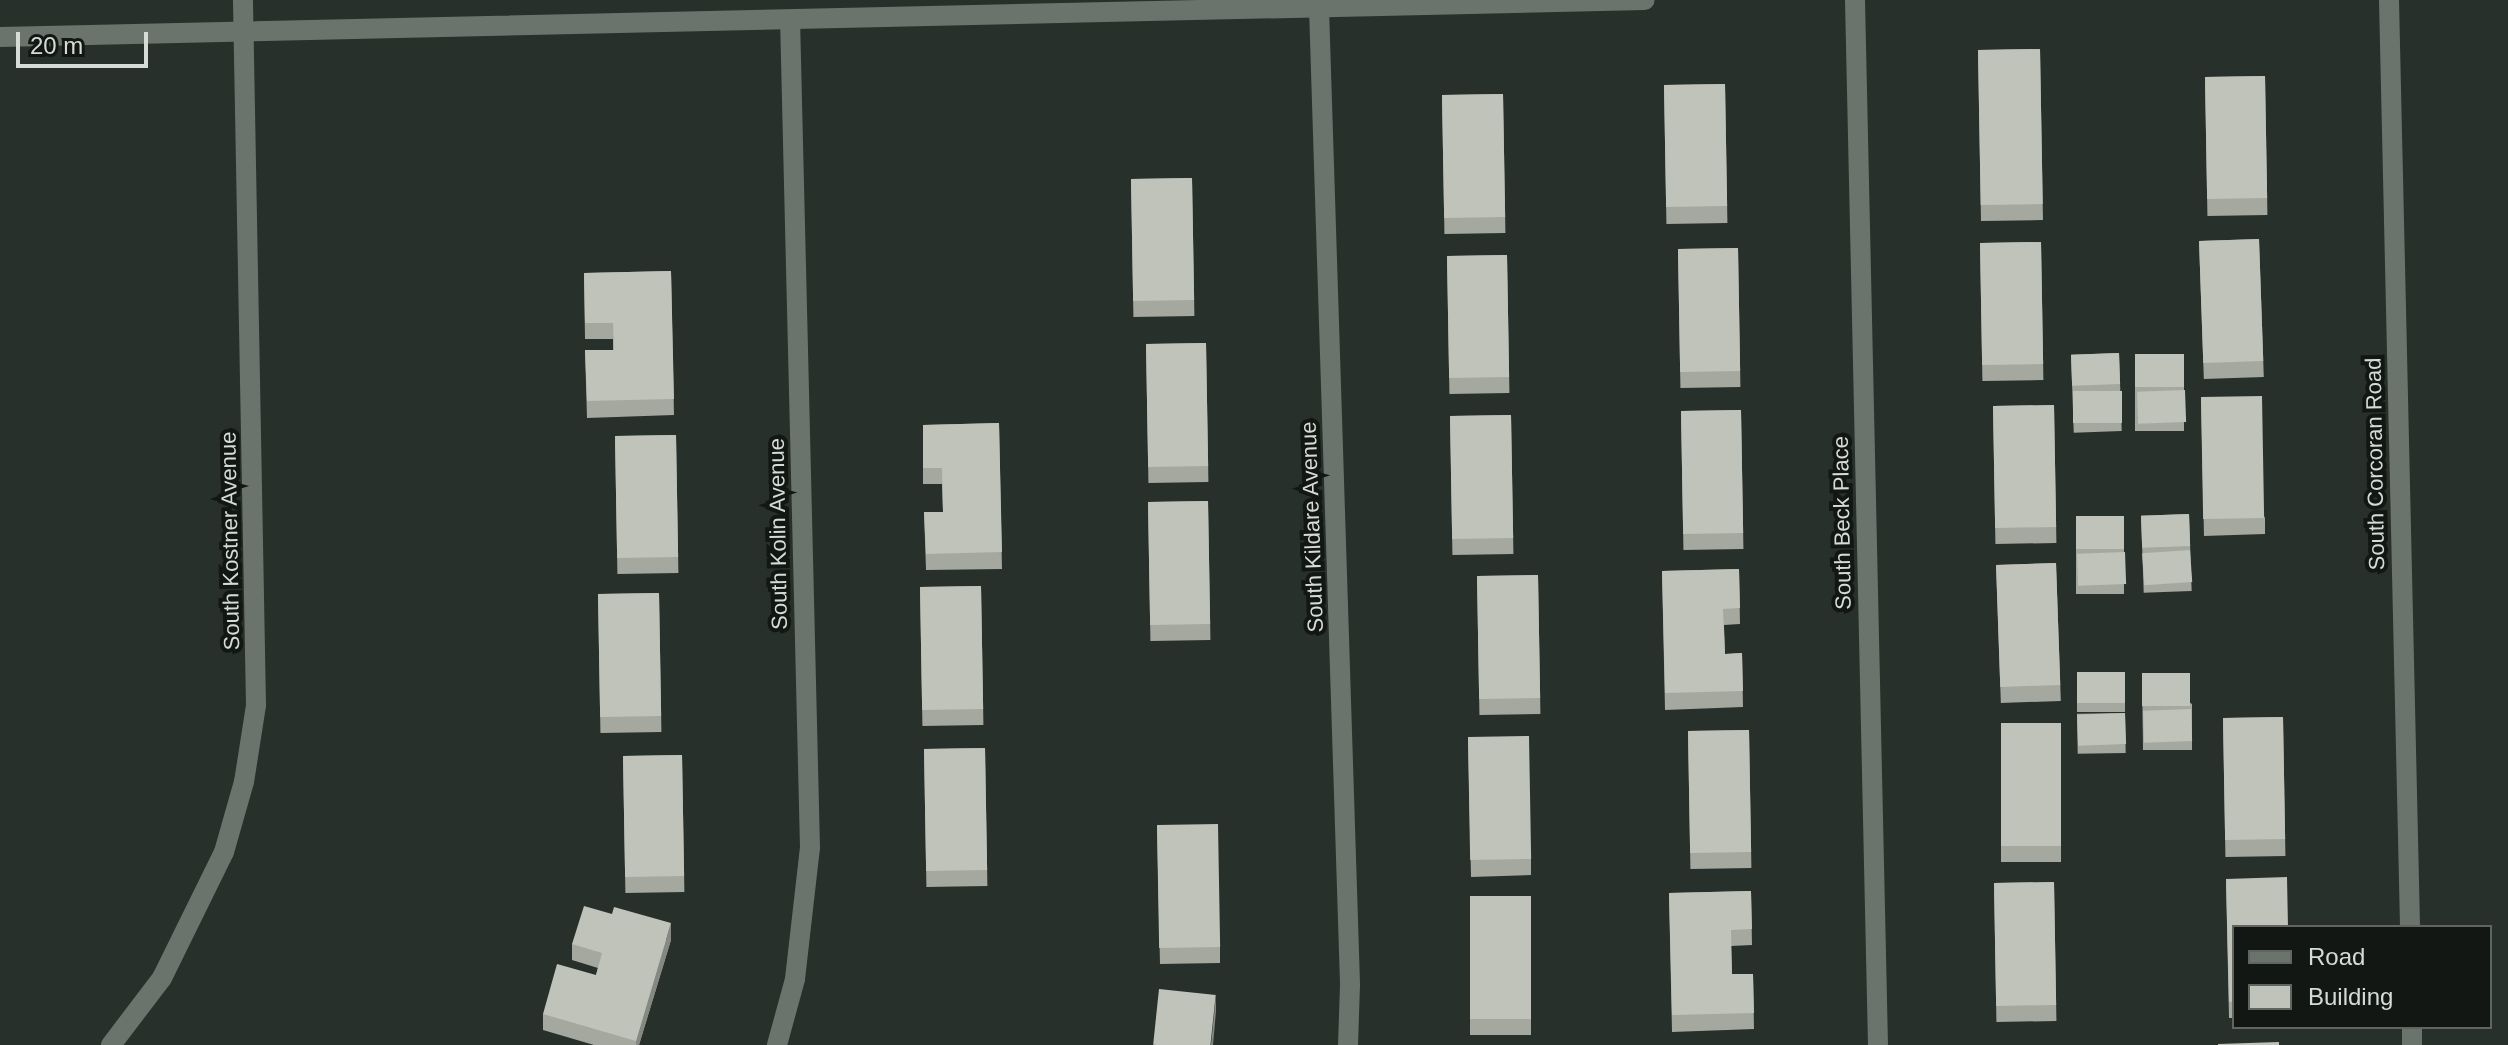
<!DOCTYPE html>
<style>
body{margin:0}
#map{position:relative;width:2508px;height:1045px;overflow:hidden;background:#27302a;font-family:Arial,sans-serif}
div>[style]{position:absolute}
.minor>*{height:20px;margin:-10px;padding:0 10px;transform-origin:10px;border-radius:10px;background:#6a746d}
.wall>*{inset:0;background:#a4a89f;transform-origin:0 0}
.shaded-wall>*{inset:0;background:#868882}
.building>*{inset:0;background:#bfc3b9;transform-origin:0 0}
span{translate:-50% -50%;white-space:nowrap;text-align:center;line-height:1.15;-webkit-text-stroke:8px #131714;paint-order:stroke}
.street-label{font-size:22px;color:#d5dbd7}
.legend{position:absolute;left:2232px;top:925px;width:260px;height:104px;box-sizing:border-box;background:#131714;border:2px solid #616562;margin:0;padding:10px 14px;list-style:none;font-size:24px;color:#d5dbd7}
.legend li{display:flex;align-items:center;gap:16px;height:40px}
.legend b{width:40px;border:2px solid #616562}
.scale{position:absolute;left:16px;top:32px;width:132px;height:36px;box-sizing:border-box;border:4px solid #d5dbd7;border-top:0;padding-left:10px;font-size:24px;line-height:28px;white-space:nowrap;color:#d5dbd7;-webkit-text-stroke:6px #131714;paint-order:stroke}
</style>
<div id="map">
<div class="minor">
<div style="left:1855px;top:0;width:1045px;rotate:88.74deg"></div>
<div style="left:2389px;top:0;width:927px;rotate:88.7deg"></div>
<div style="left:1319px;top:8px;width:977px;rotate:88.18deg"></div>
<div style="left:1350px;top:985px;width:60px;rotate:91.9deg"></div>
<div style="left:0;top:37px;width:1645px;rotate:-1.29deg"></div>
<div style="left:2412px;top:1027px;width:18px;rotate:90deg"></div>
<div style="left:111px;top:1045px;width:84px;rotate:-52.7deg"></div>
<div style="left:162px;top:978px;width:140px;rotate:-63.8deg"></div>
<div style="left:224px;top:852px;width:73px;rotate:-74.1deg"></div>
<div style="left:244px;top:782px;width:78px;rotate:-81.1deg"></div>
<div style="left:256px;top:705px;width:705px;rotate:-91.06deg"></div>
<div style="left:777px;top:1045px;width:68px;rotate:-74.7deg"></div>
<div style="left:795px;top:979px;width:132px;rotate:-83.5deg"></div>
<div style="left:810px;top:848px;width:828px;rotate:-91.38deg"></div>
</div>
<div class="wall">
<div style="left:2040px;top:49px;width:171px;height:62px;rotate:89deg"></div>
<div style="left:2265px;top:76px;width:139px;height:60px;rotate:89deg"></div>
<div style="left:1725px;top:84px;width:139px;height:61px;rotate:89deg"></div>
<div style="left:1503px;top:94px;width:139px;height:61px;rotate:89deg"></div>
<div style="left:1192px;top:178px;width:138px;height:61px;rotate:89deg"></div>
<div style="left:2259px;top:239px;width:138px;height:60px;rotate:88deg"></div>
<div style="left:2041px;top:242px;width:138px;height:61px;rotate:89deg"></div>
<div style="left:1738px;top:248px;width:139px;height:60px;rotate:89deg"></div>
<div style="left:1507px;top:255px;width:138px;height:60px;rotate:89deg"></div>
<div style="clip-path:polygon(671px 271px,674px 415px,587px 418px,585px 350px,613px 350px,613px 339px,585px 339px,584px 273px)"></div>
<div style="left:1206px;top:343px;width:139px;height:60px;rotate:89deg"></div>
<div style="left:2119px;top:353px;width:78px;height:48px;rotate:88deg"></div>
<div style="left:2135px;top:354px;width:49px;height:77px"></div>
<div style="clip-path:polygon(2201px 397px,2265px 518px,2265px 534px,2204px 536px)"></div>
<div style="left:2054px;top:405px;width:138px;height:61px;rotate:89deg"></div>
<div style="left:1741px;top:410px;width:139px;height:60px;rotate:89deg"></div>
<div style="left:1511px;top:415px;width:139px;height:61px;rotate:89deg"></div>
<div style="clip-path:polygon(999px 423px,1002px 569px,926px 570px,924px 512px,943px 512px,942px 484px,923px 484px,923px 425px)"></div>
<div style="left:676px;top:435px;width:138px;height:61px;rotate:89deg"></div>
<div style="left:1208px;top:501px;width:139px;height:60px;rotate:89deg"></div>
<div style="left:2189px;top:514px;width:77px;height:48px;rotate:88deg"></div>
<div style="left:2076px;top:516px;width:48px;height:78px"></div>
<div style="left:2056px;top:563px;width:138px;height:60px;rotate:88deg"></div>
<div style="clip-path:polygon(1739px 569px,1740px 624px,1724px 625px,1725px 654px,1742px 653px,1743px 707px,1665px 710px,1662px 571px)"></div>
<div style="left:1538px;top:575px;width:139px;height:61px;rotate:89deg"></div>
<div style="left:981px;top:586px;width:139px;height:61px;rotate:89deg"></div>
<div style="left:659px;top:593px;width:139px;height:61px;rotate:89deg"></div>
<div style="left:2125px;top:672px;width:40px;height:48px;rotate:90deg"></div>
<div style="clip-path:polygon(2142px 673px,2192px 704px,2192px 750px,2143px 750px)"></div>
<div style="left:2125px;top:713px;width:40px;height:48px;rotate:89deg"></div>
<div style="left:2283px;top:717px;width:139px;height:60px;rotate:89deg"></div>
<div style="left:2001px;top:723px;width:60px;height:139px"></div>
<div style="left:1749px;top:730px;width:138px;height:61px;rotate:89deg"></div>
<div style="clip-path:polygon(1468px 738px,1531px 859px,1531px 875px,1471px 877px)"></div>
<div style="left:985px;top:748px;width:138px;height:61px;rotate:89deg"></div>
<div style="left:682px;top:755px;width:137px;height:59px;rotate:89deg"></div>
<div style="clip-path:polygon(1157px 826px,1220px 947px,1220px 963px,1160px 964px)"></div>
<div style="clip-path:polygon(2226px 879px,2234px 927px,2234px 1018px,2229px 1018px)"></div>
<div style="left:2054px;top:882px;width:139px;height:60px;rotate:89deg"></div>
<div style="clip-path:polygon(1751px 891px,1752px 945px,1731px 946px,1732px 974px,1753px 974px,1754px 1029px,1672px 1032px,1669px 893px)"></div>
<div style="left:1470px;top:896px;width:61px;height:139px"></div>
<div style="clip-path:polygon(671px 940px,639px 1045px,594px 1045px,543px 1030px,543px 1014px,596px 975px,598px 968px,572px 960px,572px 944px)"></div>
</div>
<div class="shaded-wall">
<div style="clip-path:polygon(671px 923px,671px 940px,639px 1045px,636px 1045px,636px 1041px)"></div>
<div style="clip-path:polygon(1216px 995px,1216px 1011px,1213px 1045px,1211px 1045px)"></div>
</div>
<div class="building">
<div style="left:2040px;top:49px;width:155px;height:62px;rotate:89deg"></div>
<div style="left:2265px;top:76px;width:122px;height:60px;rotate:89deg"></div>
<div style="left:1725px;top:84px;width:122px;height:61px;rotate:89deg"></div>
<div style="left:1503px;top:94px;width:123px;height:61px;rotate:89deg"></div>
<div style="left:1192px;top:178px;width:122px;height:61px;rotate:89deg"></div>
<div style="left:2259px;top:239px;width:122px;height:60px;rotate:88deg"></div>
<div style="left:2041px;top:242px;width:122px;height:61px;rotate:89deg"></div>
<div style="left:1738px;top:248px;width:123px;height:60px;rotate:89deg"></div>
<div style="left:1507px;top:255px;width:122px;height:60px;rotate:89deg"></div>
<div style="clip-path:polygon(671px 271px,674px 399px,587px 401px,585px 350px,614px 350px,613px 323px,585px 323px,584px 273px)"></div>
<div style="left:1206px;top:343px;width:123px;height:60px;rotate:89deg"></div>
<div style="left:2119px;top:353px;width:31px;height:48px;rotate:88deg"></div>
<div style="left:2135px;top:354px;width:49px;height:33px"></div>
<div style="left:2185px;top:390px;width:32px;height:48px;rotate:88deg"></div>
<div style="left:2122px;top:391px;width:32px;height:49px;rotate:90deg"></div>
<div style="left:2262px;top:396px;width:122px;height:61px;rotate:89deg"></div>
<div style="left:2054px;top:405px;width:122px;height:61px;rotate:89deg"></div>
<div style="left:1741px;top:410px;width:123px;height:60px;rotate:89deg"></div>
<div style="left:1511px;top:415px;width:123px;height:61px;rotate:89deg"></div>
<div style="clip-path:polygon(999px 423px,1002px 552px,926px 554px,924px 512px,943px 512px,942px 468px,923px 468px,923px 425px)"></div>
<div style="left:676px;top:435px;width:122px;height:61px;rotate:89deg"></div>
<div style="left:1208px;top:501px;width:123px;height:60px;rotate:89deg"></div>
<div style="left:2189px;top:514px;width:32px;height:48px;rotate:88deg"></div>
<div style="left:2076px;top:516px;width:48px;height:33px"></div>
<div style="left:2190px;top:550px;width:32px;height:48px;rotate:86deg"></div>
<div style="left:2125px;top:552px;width:32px;height:48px;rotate:88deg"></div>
<div style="left:2056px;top:563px;width:122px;height:60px;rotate:88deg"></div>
<div style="clip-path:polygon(1739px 569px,1740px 608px,1723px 609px,1725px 654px,1742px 653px,1743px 691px,1665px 693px,1662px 571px)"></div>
<div style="left:1538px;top:575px;width:123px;height:61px;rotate:89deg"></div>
<div style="left:981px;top:586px;width:123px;height:61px;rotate:89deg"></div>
<div style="left:659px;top:593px;width:123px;height:61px;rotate:89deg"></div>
<div style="left:2125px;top:672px;width:31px;height:48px;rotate:90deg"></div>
<div style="left:2142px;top:673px;width:48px;height:33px"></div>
<div style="left:2191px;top:709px;width:32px;height:48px;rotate:88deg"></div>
<div style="left:2125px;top:713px;width:31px;height:48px;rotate:88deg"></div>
<div style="left:2283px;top:717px;width:122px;height:60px;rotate:89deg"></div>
<div style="left:2001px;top:723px;width:60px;height:123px"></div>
<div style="left:1749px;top:730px;width:122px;height:61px;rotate:89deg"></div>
<div style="left:1529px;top:736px;width:123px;height:61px;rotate:89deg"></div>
<div style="left:985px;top:748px;width:122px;height:61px;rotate:89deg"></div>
<div style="left:682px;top:755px;width:121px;height:59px;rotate:89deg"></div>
<div style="left:1218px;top:824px;width:123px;height:61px;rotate:89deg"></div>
<div style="clip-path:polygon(2287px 877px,2288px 927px,2234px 927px,2234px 1001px,2229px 1002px,2226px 879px)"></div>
<div style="left:2054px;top:882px;width:123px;height:60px;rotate:89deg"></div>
<div style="clip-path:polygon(1751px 891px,1752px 929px,1731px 930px,1732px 974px,1753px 974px,1754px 1013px,1672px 1015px,1669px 893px)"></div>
<div style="left:1470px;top:896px;width:61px;height:123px"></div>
<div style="clip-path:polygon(584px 906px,612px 914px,614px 907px,671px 923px,636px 1041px,543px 1014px,557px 964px,596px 975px,602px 953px,572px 944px)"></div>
<div style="left:1159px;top:989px;width:57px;height:56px;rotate:6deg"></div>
<div style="clip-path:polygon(2279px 1042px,2279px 1045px,2218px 1045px,2218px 1044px)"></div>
</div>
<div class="street-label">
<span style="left:2375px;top:464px;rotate:-91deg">South Corcoran Road</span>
<span style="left:1842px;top:523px;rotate:-91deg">South Beck Place</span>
<span style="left:1312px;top:527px;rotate:-92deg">South Kildare Avenue</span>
<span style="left:778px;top:534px;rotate:-91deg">South Kolin Avenue</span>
<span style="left:230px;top:541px;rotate:-91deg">South Kostner Avenue</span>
</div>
<ul class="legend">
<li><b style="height:10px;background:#6a746d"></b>Road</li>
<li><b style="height:22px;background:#bfc3b9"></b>Building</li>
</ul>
<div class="scale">20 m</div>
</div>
